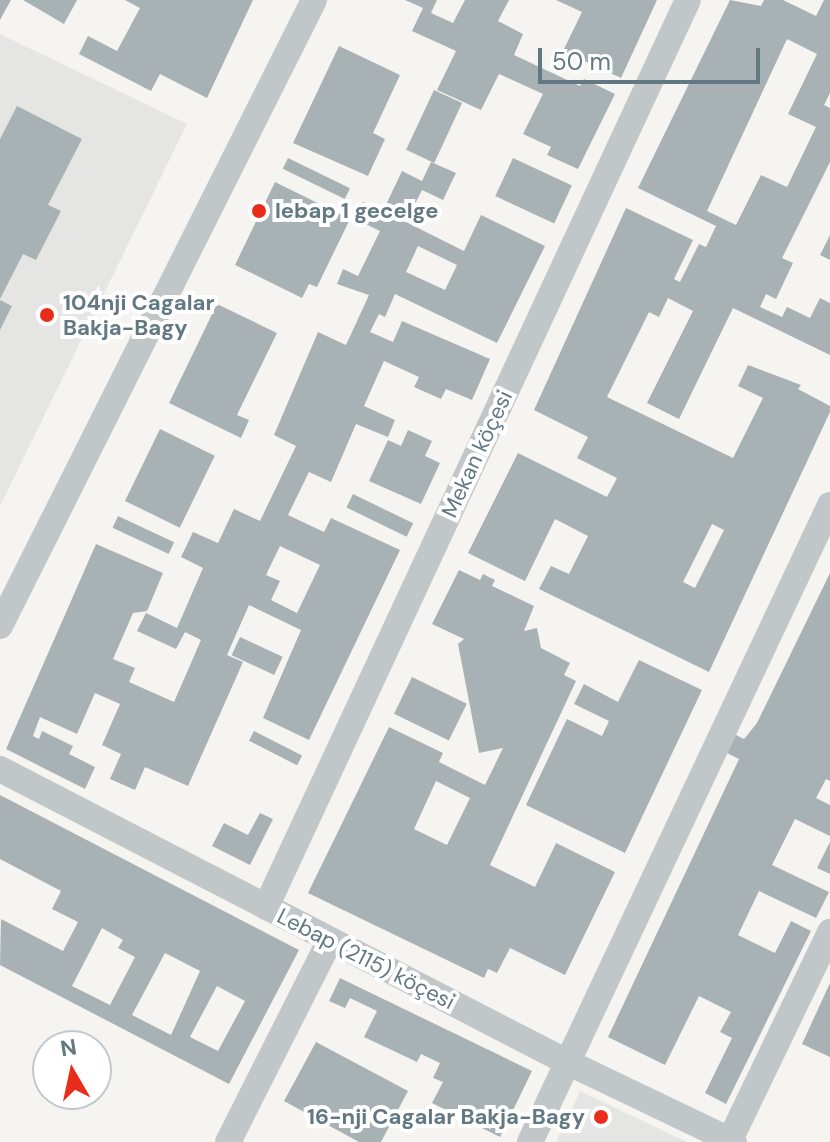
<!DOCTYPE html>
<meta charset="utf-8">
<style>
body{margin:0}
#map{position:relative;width:830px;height:1142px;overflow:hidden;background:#f5f4f0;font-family:"DM Sans",sans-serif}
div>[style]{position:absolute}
.built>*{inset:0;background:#e5e6e4}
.building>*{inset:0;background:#a8b2b5;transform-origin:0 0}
.street>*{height:26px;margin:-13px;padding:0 13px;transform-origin:13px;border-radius:13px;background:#c1c6c8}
.dots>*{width:22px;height:22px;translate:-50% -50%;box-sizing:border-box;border:4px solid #fff;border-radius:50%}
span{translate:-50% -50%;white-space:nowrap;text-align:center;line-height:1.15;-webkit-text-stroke:8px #fff;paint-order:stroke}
.poi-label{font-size:22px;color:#627983;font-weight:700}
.left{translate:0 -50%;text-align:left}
.right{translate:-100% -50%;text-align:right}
.street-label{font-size:22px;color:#627983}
.north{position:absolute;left:32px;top:1030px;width:80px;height:80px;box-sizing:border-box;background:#fff;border:2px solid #c0c9cd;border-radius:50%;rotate:351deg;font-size:22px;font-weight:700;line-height:32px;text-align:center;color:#627983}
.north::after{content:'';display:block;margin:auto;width:28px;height:36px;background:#ea2c1b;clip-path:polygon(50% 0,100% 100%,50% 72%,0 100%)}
.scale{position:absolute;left:538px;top:48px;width:222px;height:36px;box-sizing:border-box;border:4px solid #627983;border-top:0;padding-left:10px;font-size:24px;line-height:28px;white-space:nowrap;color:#627983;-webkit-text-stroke:6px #fff;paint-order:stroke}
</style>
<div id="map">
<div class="built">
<div style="clip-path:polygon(0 34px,187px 124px,0 506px)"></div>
<div style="clip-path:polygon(580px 1091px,687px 1142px,556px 1142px)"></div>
</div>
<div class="building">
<div style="clip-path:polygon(0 0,11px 0,0 20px)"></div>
<div style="clip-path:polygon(23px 0,77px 0,64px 24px)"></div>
<div style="clip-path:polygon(125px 0,253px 0,207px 98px,160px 74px,151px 91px,79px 54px,88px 36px,117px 51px,140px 8px)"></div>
<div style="clip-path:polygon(405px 0,437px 0,431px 13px,453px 23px,465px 0,509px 0,498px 21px,523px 34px,514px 55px,580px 86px,584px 79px,615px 94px,578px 169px,547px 155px,551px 147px,523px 134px,543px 94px,499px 74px,481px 110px,437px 90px,456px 51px,412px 31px,423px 8px)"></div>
<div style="clip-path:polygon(556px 0,657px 0,621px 78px,563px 51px,582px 12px)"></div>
<div style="clip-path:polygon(evenodd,730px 0,761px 6px,764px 0,783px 0,816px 16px,824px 0,830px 0,830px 93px,824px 105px,830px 108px,830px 162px,782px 258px,793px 263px,776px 299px,766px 294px,760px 307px,782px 317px,787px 307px,810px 318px,820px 298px,830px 303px,830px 355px,733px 308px,679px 419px,647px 403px,693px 311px,668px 298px,659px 317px,649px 312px,607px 397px,733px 458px,763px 398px,738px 386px,748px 365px,801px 385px,798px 389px,830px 406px,830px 412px,709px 672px,539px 589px,551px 566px,569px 574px,588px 536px,555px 519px,525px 581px,468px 553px,518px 453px,607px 497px,617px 478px,577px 458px,588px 437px,534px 410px,626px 208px,693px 240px,674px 279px,680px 282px,699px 244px,706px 247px,716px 226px,638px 188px,730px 0,787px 39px,817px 54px,788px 114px,816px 127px,787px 187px,761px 175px,736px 225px,707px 211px,787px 39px,730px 0,712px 524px,724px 530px,695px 588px,683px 582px,712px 524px)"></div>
<div style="clip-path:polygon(339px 46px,400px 75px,373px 133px,385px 139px,368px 176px,293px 143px)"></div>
<div style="left:434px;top:90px;width:31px;height:66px;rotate:25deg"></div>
<div style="clip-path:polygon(17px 106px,82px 139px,48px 205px,61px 211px,36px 260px,23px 254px,0 299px,0 139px)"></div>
<div style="left:288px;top:158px;width:69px;height:12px;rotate:26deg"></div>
<div style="left:513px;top:158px;width:65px;height:42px;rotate:25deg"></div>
<div style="clip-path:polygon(evenodd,431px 162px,456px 173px,443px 200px,422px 190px,406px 222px,464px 251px,481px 215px,545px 246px,497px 343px,395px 294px,385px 317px,379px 314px,370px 332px,393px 342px,402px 321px,490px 359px,472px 400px,446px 389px,441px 399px,414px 387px,419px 377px,384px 361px,364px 406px,395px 420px,388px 437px,356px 424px,331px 482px,309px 472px,288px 515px,324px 532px,331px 518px,400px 550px,309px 740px,263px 718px,301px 630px,249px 605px,227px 655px,243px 662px,188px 786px,145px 767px,135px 790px,110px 779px,121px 754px,102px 745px,120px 704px,95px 693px,77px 734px,40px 717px,33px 736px,39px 739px,42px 731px,73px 746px,69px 754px,95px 767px,85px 789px,6px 749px,96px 544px,163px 573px,147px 611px,133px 613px,113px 659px,135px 668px,129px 682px,174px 702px,201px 640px,185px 632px,176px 649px,137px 631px,146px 613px,177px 628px,203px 568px,181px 557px,193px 532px,218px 543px,234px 509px,260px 521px,296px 446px,274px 435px,318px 332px,346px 345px,369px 295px,337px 284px,343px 269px,358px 276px,380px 231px,355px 219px,363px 202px,383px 211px,402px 171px,422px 181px,431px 162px,418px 246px,457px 265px,445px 290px,406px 272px,418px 246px,431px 162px,280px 546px,320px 565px,297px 613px,271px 600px,280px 581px,266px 575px,280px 546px)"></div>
<div style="clip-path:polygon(275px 182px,350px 219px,317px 287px,309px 284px,302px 298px,235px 265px)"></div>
<div style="clip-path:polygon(830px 235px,830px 260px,820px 255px)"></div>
<div style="clip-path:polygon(0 300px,12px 306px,0 330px)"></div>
<div style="clip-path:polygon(217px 304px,277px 333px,237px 415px,249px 420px,241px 438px,169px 403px)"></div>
<div style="left:160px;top:429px;width:61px;height:80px;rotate:26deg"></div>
<div style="clip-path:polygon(408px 430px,432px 441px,425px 456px,440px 463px,421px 504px,369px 481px,388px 440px,401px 446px)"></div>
<div style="left:353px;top:494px;width:67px;height:15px;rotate:26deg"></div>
<div style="left:118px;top:516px;width:62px;height:13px;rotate:25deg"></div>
<div style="clip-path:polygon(evenodd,459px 570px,480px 580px,483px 574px,495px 580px,492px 586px,534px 606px,524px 631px,537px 628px,541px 648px,570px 663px,564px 675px,576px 681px,490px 865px,535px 887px,556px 843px,615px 872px,565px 975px,510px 948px,497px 973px,488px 969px,484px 978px,308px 893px,389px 727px,443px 753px,439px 762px,485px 785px,503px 748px,479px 753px,458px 644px,464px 639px,432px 624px,459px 570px,436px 781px,470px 798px,447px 845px,414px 829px,436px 781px)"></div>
<div style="clip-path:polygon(830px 573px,830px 781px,826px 779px,816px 798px,830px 805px,830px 836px,795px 819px,772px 865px,829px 892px,816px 918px,759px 891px,738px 935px,775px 953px,791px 921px,811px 931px,726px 1104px,705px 1093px,732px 1038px,720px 1032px,731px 1012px,699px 996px,665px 1065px,608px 1037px,739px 759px,727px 753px,736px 735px,744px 739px,757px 723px)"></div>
<div style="left:240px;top:637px;width:47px;height:20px;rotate:25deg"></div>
<div style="clip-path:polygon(639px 660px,702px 690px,625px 853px,526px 805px,567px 719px,602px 736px,609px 721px,574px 704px,584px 684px,618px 702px)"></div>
<div style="left:412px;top:677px;width:61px;height:41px;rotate:26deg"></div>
<div style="left:254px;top:731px;width:54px;height:11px;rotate:27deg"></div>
<div style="clip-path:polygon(evenodd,0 795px,299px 950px,229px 1084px,0 965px,1px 919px,63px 951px,78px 922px,52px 909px,61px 891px,0 859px,0 795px,102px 928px,123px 940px,118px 948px,135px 957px,110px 1005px,72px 986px,102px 928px,0 795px,165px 953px,200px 971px,171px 1035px,132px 1015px,165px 953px,0 795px,217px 986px,245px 1001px,218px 1051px,190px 1037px,217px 986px)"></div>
<div style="clip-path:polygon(260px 813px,273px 819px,250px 865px,212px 846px,224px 823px,248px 835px)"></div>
<div style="clip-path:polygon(830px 842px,830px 874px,817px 868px)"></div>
<div style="clip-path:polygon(340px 978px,532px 1071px,500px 1137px,432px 1103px,443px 1082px,433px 1078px,440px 1063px,421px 1054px,417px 1062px,364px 1037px,377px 1011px,350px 998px,345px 1008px,329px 1001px)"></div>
<div style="clip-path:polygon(830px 983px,830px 1057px,802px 1044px)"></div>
<div style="clip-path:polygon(316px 1042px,408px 1091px,381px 1142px,359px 1142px,284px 1101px)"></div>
</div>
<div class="street">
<div style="left:0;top:626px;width:700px;rotate:-63.36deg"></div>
<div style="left:0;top:769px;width:638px;rotate:27.33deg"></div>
<div style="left:567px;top:1062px;width:185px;rotate:25.6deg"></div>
<div style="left:266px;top:907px;width:1000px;rotate:-65.05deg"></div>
<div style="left:730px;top:1140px;width:231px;rotate:-64.3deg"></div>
<div style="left:228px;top:1142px;width:226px;rotate:-63.2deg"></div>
<div style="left:530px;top:1142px;width:704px;rotate:-64.78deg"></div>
</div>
<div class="dots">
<div style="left:259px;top:211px;background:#ea2c1b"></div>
<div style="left:47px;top:315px;background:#ea2c1b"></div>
<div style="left:601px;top:1117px;background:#ea2c1b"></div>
</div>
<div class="poi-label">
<span class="left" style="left:275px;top:211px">lebap 1 gecelge</span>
<span class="left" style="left:63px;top:315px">104nji Cagalar<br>Bakja-Bagy</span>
<span class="right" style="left:585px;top:1117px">16-nji Cagalar Bakja-Bagy</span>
</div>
<div class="street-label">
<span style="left:477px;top:454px;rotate:-65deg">Mekan köçesi</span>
<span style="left:366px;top:959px;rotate:27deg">Lebap (2115) köçesi</span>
</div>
<div class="north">N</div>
<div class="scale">50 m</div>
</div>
